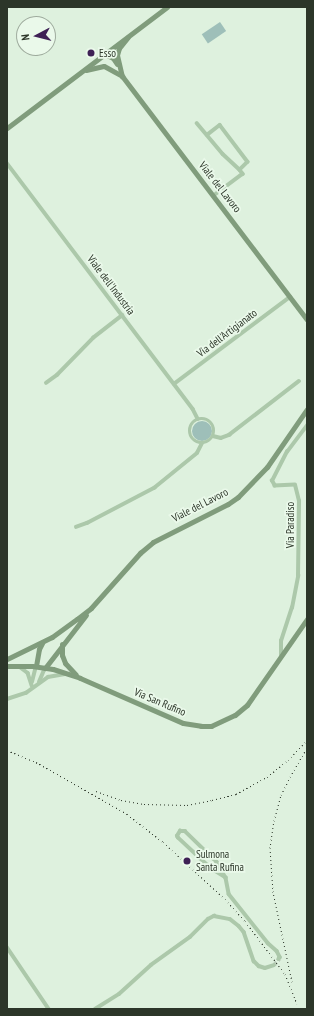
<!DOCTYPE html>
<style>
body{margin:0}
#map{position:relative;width:314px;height:1016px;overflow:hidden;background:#def1de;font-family:"PT Sans Narrow",sans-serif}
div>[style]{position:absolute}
.green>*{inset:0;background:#9ebfb9;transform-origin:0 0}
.round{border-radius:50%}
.street-tunnel>*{height:3.5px;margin-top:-1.75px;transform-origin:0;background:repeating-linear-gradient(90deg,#baccba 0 3.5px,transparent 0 5.5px)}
.street>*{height:3.5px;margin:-1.75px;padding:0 1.75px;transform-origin:1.75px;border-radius:1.75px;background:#acc8aa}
.street>.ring{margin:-1.75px;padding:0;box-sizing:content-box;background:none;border:3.5px solid #acc8aa;border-radius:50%}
.secondary>*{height:5px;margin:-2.5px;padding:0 2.5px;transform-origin:2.5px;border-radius:2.5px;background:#809c7c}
.rail>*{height:1px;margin-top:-0.5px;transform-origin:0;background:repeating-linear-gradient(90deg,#2c3629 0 1px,transparent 0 4px)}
.dots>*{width:11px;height:11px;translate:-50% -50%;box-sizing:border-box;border:2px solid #eaf9ea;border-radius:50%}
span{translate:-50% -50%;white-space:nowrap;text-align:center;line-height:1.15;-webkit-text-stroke:3.5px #eaf9ea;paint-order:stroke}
.poi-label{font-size:11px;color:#2c3629}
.left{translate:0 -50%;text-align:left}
.street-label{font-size:11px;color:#2c3629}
.frame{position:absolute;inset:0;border:8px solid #2c3629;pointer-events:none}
.north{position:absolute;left:16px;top:16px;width:40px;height:40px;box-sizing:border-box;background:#eaf9ea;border:1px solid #9eab9d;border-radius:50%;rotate:263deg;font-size:11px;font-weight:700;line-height:16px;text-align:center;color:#2c3629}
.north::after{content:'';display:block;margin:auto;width:14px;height:18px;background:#3e2155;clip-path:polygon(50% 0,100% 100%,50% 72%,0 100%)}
</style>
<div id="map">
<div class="green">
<div style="left:220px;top:22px;width:11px;height:22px;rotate:56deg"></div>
<div class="round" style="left:192px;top:421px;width:20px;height:20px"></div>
</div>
<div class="street-tunnel">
<div style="left:274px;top:965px;width:8px;rotate:-50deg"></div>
</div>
<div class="street">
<div style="left:197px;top:123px;width:40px;rotate:50deg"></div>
<div style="left:223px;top:154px;width:23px;rotate:43deg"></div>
<div style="left:207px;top:135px;width:16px;rotate:-38deg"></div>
<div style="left:220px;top:125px;width:46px;rotate:52.9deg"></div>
<div style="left:248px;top:162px;width:11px;rotate:135deg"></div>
<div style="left:240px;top:170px;width:5px;rotate:53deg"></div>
<div style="left:243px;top:174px;width:36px;rotate:143deg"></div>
<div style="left:7px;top:163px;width:308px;rotate:52.9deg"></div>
<div style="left:193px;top:409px;width:11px;rotate:63deg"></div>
<div style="left:46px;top:383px;width:14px;rotate:-36deg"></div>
<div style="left:57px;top:375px;width:52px;rotate:-45.8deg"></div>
<div style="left:93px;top:338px;width:37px;rotate:-38deg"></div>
<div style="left:174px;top:384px;width:145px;rotate:-36.9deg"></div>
<div class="ring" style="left:190px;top:419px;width:20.5px;height:20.5px"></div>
<div style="left:213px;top:436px;width:8px;rotate:14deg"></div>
<div style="left:221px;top:438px;width:9px;rotate:-21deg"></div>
<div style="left:229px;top:435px;width:88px;rotate:-37.6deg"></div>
<div style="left:76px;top:527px;width:12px;rotate:-20deg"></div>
<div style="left:87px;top:523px;width:76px;rotate:-27.6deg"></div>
<div style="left:154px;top:488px;width:55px;rotate:-39.1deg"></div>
<div style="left:197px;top:453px;width:11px;rotate:-63deg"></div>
<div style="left:281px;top:655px;width:14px;rotate:-90deg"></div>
<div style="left:281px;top:641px;width:35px;rotate:-72deg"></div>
<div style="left:292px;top:608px;width:33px;rotate:-79deg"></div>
<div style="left:298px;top:576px;width:75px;rotate:-89.2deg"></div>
<div style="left:299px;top:501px;width:16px;rotate:-104deg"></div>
<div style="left:295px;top:485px;width:20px;rotate:177deg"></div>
<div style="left:275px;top:486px;width:6px;rotate:-121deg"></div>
<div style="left:272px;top:481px;width:33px;rotate:-63deg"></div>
<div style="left:287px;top:452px;width:34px;rotate:-53deg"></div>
<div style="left:20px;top:667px;width:10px;rotate:37deg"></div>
<div style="left:28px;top:673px;width:13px;rotate:72deg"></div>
<div style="left:32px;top:682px;width:16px;rotate:-76deg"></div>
<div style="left:39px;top:682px;width:15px;rotate:-67deg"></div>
<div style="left:7px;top:699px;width:20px;rotate:-18deg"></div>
<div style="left:26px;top:693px;width:27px;rotate:-36deg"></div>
<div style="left:48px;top:677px;width:17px;rotate:-10deg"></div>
<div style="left:226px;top:878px;width:19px;rotate:-148deg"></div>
<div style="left:210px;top:868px;width:44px;rotate:-136.8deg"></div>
<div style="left:178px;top:838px;width:2px;rotate:-117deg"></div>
<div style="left:177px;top:836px;width:6px;rotate:-59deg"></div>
<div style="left:180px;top:831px;width:5px"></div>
<div style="left:185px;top:831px;width:45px;rotate:44.1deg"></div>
<div style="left:217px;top:862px;width:18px;rotate:61deg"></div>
<div style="left:226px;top:878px;width:16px;rotate:79deg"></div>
<div style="left:229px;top:894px;width:63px;rotate:51.5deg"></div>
<div style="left:268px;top:943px;width:12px;rotate:42deg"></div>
<div style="left:277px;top:951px;width:7px;rotate:63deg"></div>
<div style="left:280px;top:957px;width:2px;rotate:117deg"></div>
<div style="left:7px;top:947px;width:75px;rotate:55.9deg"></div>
<div style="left:95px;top:1009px;width:28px;rotate:-32deg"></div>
<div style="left:119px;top:994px;width:43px;rotate:-42.2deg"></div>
<div style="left:151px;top:965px;width:48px;rotate:-35.7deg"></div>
<div style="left:190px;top:937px;width:25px;rotate:-45deg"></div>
<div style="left:208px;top:919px;width:7px;rotate:-27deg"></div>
<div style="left:214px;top:916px;width:16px;rotate:11deg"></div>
<div style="left:230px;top:919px;width:11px;rotate:38deg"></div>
<div style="left:239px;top:926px;width:8px;rotate:50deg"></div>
<div style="left:244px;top:932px;width:31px;rotate:71deg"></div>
<div style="left:254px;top:961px;width:7px;rotate:45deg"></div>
<div style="left:259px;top:966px;width:6px;rotate:18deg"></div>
<div style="left:265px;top:968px;width:9px;rotate:-18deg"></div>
</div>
<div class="secondary">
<div style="left:128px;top:37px;width:14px;rotate:129deg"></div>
<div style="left:119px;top:48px;width:7px;rotate:106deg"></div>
<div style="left:117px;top:55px;width:22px;rotate:77deg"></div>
<div style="left:122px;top:76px;width:306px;rotate:52.8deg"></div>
<div style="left:104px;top:54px;width:10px;rotate:24deg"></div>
<div style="left:113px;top:58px;width:7px;rotate:56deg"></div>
<div style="left:86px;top:70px;width:18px;rotate:-13deg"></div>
<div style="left:104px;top:66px;width:21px;rotate:29deg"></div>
<div style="left:7px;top:128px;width:201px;rotate:-37.1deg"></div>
<div style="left:62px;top:644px;width:11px;rotate:90deg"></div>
<div style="left:62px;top:655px;width:9px;rotate:69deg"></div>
<div style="left:65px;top:663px;width:16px;rotate:47deg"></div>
<div style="left:7px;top:659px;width:50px;rotate:-26.1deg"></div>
<div style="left:52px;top:637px;width:31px;rotate:-36deg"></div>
<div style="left:77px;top:619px;width:18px;rotate:-38deg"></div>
<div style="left:91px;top:608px;width:74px;rotate:-48.3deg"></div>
<div style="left:140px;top:553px;width:17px;rotate:-40deg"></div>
<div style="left:153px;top:542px;width:84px;rotate:-26.9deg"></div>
<div style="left:228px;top:504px;width:12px;rotate:-35deg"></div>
<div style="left:238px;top:497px;width:42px;rotate:-46deg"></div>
<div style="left:267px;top:467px;width:70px;rotate:-55.4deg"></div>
<div style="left:7px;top:666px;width:25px"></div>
<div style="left:32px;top:666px;width:21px;rotate:8deg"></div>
<div style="left:53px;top:669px;width:28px;rotate:18deg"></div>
<div style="left:80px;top:678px;width:112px;rotate:23.6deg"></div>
<div style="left:183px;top:723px;width:18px;rotate:9deg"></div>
<div style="left:201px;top:726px;width:10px"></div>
<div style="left:211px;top:726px;width:26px;rotate:-25deg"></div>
<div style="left:235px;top:715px;width:16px;rotate:-40deg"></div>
<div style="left:247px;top:705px;width:105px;rotate:-55.1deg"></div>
<div style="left:36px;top:666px;width:17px;rotate:-80deg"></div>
<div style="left:39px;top:649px;width:7px;rotate:-63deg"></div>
<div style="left:45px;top:668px;width:67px;rotate:-52.3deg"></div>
</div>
<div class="rail">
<div style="left:7px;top:750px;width:36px;rotate:23deg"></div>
<div style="left:36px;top:762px;width:105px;rotate:29.7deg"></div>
<div style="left:127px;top:814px;width:46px;rotate:37.9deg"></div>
<div style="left:163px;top:842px;width:84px;rotate:42.6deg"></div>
<div style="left:225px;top:899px;width:30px;rotate:48deg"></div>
<div style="left:245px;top:921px;width:66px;rotate:53deg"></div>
<div style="left:285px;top:974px;width:32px;rotate:68deg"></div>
<div style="left:96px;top:791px;width:27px;rotate:20deg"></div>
<div style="left:121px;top:800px;width:23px;rotate:10deg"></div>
<div style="left:144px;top:804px;width:43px;rotate:1.3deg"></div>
<div style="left:187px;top:805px;width:25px;rotate:-11deg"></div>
<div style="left:212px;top:800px;width:25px;rotate:-14deg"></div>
<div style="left:236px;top:794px;width:35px;rotate:-29deg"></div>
<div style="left:267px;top:777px;width:27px;rotate:-39deg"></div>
<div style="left:288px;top:760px;width:28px;rotate:-46deg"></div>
<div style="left:292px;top:982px;width:92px;rotate:-101.9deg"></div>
<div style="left:273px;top:892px;width:44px;rotate:-93.9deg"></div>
<div style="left:270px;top:848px;width:27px;rotate:-82deg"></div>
<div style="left:274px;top:821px;width:27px;rotate:-75deg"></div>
<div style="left:281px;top:795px;width:20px;rotate:-63deg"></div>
<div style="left:290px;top:777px;width:34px;rotate:-60deg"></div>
</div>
<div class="dots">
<div style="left:91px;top:53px;background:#3e2155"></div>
<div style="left:187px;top:861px;background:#3e2155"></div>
</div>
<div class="poi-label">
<span class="left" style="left:99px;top:53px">Esso</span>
<span class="left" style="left:196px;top:861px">Sulmona<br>Santa Rufina</span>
</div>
<div class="street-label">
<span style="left:220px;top:187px;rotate:52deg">Viale del Lavoro</span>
<span style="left:111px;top:285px;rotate:53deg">Viale dell'Industria</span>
<span style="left:227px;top:333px;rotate:-37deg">Via dell'Artigianato</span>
<span style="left:200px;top:505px;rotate:-27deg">Viale del Lavoro</span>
<span style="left:290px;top:525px;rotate:-90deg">Via Paradiso</span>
<span style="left:160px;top:702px;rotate:23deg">Via San Rufino</span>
</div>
<div class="frame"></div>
<div class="north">N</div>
</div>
